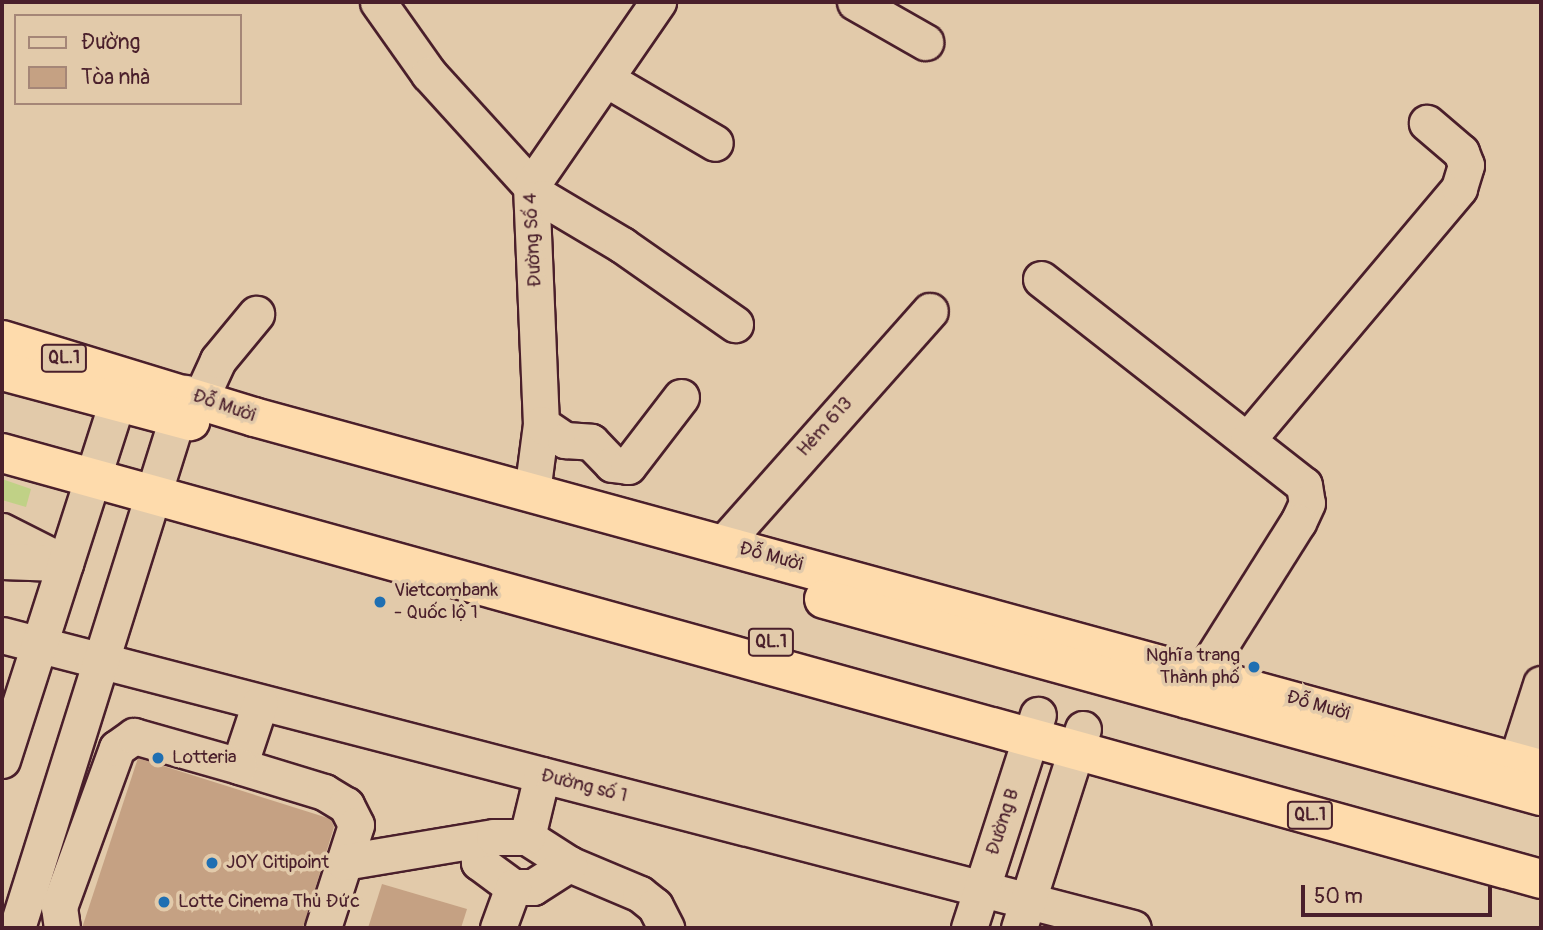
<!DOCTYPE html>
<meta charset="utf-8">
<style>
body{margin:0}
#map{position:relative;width:1543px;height:930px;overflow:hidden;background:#e2caaa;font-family:Pangolin,sans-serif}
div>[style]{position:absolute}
.green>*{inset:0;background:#c0d186}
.building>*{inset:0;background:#c5a183}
.roads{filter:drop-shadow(2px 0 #4a1f2b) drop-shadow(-2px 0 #4a1f2b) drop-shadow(0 2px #4a1f2b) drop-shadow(0 -2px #4a1f2b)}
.minor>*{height:35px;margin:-17.5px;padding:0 17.5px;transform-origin:17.5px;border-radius:17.5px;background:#e2caaa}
.highway>*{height:38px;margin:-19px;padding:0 19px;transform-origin:19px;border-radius:19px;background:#fedbac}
.dots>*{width:19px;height:19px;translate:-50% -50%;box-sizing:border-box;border:4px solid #e2caaa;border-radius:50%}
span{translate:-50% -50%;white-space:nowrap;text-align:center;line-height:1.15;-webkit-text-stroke:7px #e2caaa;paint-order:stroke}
.shield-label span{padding:2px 5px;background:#e2caaa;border:2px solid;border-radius:5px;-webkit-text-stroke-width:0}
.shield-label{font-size:18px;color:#4a1f2b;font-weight:700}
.street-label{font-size:19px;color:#4a1f2b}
.poi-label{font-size:19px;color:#4a1f2b}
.left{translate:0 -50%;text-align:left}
.right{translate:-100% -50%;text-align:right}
.frame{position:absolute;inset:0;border:4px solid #4a1f2b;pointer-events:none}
.legend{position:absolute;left:14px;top:14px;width:228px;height:91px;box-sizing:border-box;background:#e2caaa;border:2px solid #a58677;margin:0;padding:9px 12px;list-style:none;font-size:21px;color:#4a1f2b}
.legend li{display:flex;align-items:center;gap:14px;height:35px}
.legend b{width:35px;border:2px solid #a58677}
.scale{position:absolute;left:1301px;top:885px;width:191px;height:32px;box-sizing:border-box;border:4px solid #4a1f2b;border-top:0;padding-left:9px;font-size:21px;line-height:24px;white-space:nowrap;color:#4a1f2b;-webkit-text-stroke:5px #e2caaa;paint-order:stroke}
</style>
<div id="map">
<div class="green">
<div style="clip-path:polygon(2px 479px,31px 489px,26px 507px,2px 500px)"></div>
</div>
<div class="building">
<div style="clip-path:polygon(138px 758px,331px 819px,334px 827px,303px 928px,82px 928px)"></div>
<div style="clip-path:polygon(382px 884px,467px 909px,461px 928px,368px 928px)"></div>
</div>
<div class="roads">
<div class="minor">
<div style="left:378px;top:2px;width:88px;rotate:54.7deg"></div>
<div style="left:429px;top:74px;width:151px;rotate:47.7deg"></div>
<div style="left:531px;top:186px;width:238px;rotate:87.6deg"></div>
<div style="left:541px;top:424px;width:69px;rotate:97.5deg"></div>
<div style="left:855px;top:2px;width:81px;rotate:29.7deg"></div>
<div style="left:606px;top:79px;width:126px;rotate:30.4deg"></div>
<div style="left:531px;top:186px;width:224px;rotate:-55.4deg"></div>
<div style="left:534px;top:199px;width:9px;rotate:-6deg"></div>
<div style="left:543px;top:198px;width:92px;rotate:30.7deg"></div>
<div style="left:622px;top:245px;width:138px;rotate:35deg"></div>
<div style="left:1041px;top:279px;width:334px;rotate:38.1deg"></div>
<div style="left:1304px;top:485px;width:18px;rotate:81deg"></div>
<div style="left:1307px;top:503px;width:21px;rotate:115deg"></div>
<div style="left:1298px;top:522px;width:210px;rotate:122.2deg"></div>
<div style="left:190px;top:421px;width:67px;rotate:-65.3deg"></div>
<div style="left:218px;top:360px;width:60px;rotate:-50.4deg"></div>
<div style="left:541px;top:424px;width:29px;rotate:34deg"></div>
<div style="left:565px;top:440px;width:26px;rotate:4deg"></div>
<div style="left:591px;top:442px;width:30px;rotate:46deg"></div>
<div style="left:612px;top:464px;width:16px;rotate:7deg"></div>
<div style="left:628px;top:466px;width:87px;rotate:-52.5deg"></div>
<div style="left:1248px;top:439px;width:328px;rotate:-49.9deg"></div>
<div style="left:1459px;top:188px;width:24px;rotate:-73deg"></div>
<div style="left:1466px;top:165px;width:14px;rotate:-111deg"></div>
<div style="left:1461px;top:152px;width:45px;rotate:-139.5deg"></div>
<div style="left:2px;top:531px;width:71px;rotate:26.9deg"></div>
<div style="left:722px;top:545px;width:313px;rotate:-48.4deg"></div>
<div style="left:2px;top:561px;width:56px;rotate:2deg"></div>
<div style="left:2px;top:635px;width:1168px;rotate:14.52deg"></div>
<div style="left:260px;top:703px;width:66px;rotate:108.4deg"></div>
<div style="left:239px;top:766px;width:89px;rotate:17deg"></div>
<div style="left:324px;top:792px;width:26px;rotate:31deg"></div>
<div style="left:346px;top:805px;width:22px;rotate:63deg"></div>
<div style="left:356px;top:825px;width:108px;rotate:107.8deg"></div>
<div style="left:2px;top:760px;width:403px;rotate:-72.2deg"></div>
<div style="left:1516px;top:762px;width:82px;rotate:-72.2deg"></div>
<div style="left:542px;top:775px;width:64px;rotate:103.6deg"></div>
<div style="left:527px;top:837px;width:50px;rotate:32.7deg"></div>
<div style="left:569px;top:864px;width:77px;rotate:22.9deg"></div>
<div style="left:640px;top:894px;width:19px;rotate:39deg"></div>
<div style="left:655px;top:906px;width:25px;rotate:63deg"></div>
<div style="left:478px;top:843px;width:19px;rotate:87deg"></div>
<div style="left:479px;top:862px;width:42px;rotate:36.3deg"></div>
<div style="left:513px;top:887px;width:20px"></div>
<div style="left:533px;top:887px;width:43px;rotate:-32.6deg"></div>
<div style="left:344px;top:862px;width:152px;rotate:-9.5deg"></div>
<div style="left:494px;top:837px;width:33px"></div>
<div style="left:17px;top:928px;width:561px;rotate:-72.57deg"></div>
<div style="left:62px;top:928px;width:21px;rotate:-98deg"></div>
<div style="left:59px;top:907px;width:169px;rotate:-70deg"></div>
<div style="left:117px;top:748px;width:21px;rotate:-35deg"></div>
<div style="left:134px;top:736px;width:109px;rotate:15.9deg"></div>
<div style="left:498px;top:928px;width:44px;rotate:-69.9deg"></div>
<div style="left:969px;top:928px;width:224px;rotate:-72.1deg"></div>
<div style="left:1019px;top:928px;width:209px;rotate:-72.2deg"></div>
</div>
<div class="highway">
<div style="left:2px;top:340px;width:264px;rotate:17deg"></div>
<div style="left:254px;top:417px;width:1334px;rotate:15.3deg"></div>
<div style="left:2px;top:371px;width:195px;rotate:14.9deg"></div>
<div style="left:2px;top:453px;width:1597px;rotate:15.47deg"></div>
<div style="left:824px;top:599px;width:744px;rotate:15.36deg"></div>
</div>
</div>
<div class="dots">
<div style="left:380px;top:602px;background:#1f6fb2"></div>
<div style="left:1254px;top:667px;background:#1f6fb2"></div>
<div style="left:158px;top:758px;background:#1f6fb2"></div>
<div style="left:212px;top:863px;background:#1f6fb2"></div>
<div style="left:164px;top:902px;background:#1f6fb2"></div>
</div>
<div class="shield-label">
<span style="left:64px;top:358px">QL.1</span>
<span style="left:771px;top:642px">QL.1</span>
<span style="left:1310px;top:815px">QL.1</span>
</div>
<div class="street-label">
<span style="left:533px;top:240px;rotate:-93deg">Đường Số 4</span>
<span style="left:224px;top:406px;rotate:19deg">Đỗ Mười</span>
<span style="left:825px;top:427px;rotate:-48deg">Hẻm 613</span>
<span style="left:771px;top:557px;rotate:15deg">Đỗ Mười</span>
<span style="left:1318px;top:706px;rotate:16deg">Đỗ Mười</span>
<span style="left:584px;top:786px;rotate:14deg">Đường số 1</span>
<span style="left:1003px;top:822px;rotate:-72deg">Đường B</span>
</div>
<div class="poi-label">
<span class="left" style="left:394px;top:602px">Vietcombank<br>- Quốc lộ 1</span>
<span class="right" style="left:1240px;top:667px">Nghĩa trang<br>Thành phố</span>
<span class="left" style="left:172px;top:758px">Lotteria</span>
<span class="left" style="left:226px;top:863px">JOY Citipoint</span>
<span class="left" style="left:178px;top:902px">Lotte Cinema Thủ Đức</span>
</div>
<div class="frame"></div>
<ul class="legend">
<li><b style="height:9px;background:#e2caaa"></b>Đường</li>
<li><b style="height:19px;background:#c5a183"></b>Tòa nhà</li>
</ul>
<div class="scale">50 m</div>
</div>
